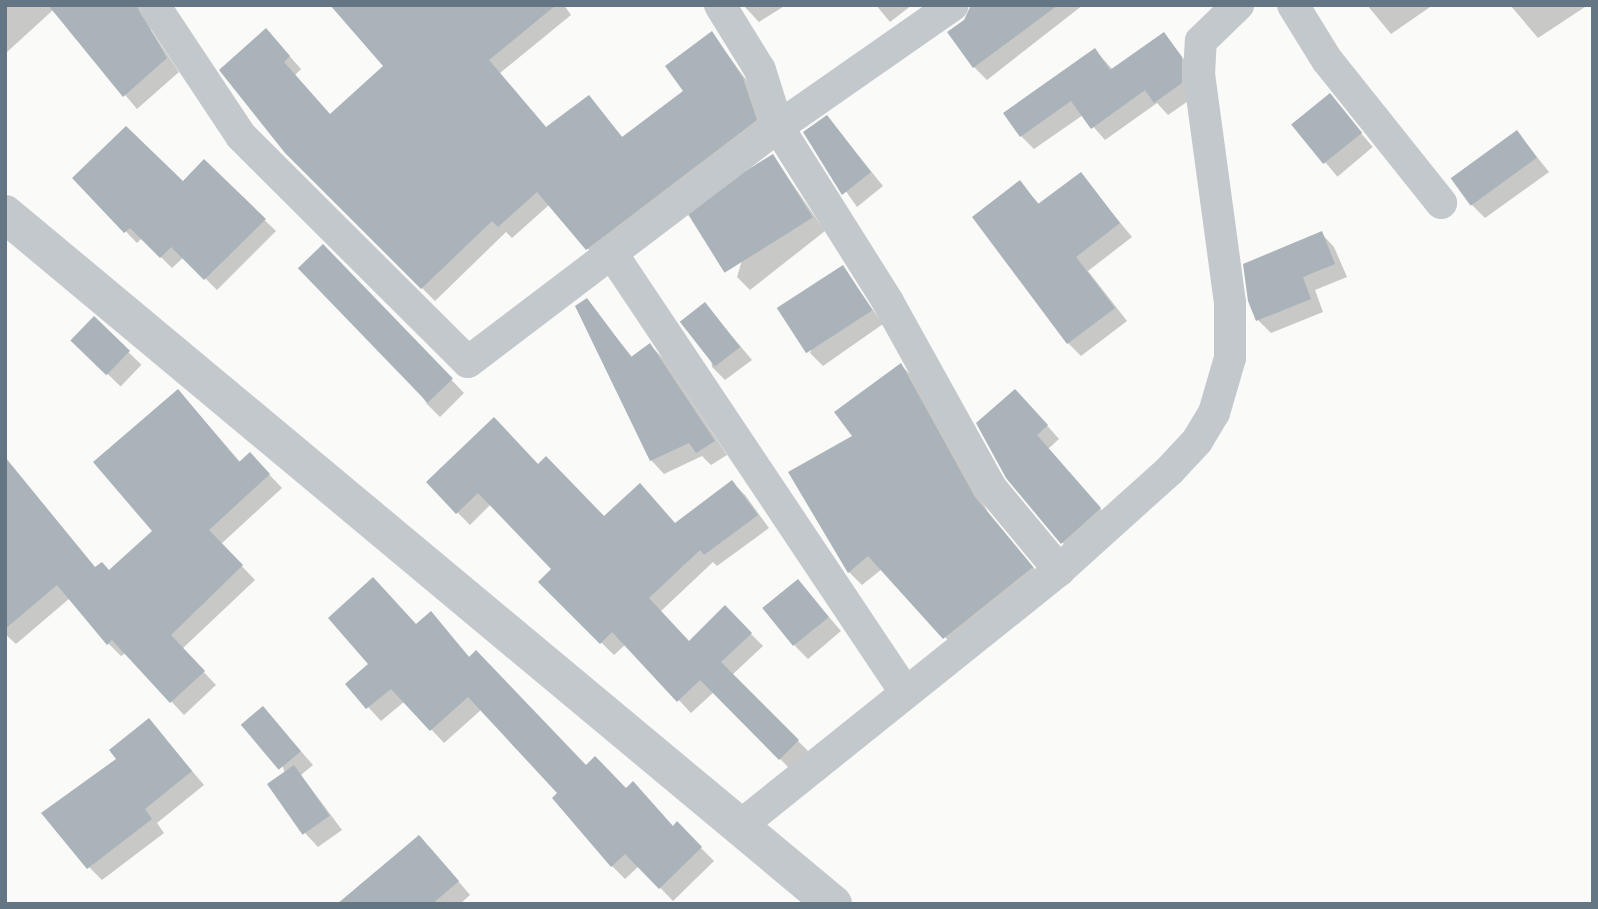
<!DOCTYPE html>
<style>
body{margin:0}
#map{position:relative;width:1598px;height:909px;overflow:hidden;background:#fafaf8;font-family:"Nunito Sans",sans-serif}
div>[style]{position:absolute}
.shadow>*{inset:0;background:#0003;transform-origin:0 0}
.building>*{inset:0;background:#aab3b9;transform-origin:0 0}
.minor>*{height:32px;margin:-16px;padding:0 16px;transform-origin:16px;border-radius:16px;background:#c3c8cc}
.tertiary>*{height:38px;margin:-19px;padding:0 19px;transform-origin:19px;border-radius:19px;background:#c3c8cc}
span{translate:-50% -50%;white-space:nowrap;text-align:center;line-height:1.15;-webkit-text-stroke:7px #fff;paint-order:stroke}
.frame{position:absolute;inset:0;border:7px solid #647583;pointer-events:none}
</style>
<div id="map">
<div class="shadow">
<div style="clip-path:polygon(5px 5px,144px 5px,150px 11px,151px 30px,179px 72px,137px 109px,53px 10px,6px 53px)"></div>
<div style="clip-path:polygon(413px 5px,564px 5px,571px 15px,500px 73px,547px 129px,589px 97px,623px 138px,686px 91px,712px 33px,755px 92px,768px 133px,599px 261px,549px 205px,512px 238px,506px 232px,435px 301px,286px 152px,278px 43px,301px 69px,295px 75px,330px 116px,386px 67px)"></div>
<div style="clip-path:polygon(743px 5px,786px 5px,759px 22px)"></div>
<div style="clip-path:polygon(876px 5px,912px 5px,890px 22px)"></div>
<div style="clip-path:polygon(988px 5px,1083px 5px,987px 80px,974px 67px)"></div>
<div style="clip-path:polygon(1367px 5px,1433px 5px,1391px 34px)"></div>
<div style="clip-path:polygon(1510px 5px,1588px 5px,1538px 38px)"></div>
<div style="clip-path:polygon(1164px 34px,1194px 72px,1194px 97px,1168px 115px,1157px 103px,1105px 140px,1083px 115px,1034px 149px,1021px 136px,1095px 50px,1113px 70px)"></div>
<div style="left:1329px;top:95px;width:68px;height:46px;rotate:50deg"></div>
<div style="clip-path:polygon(827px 117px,883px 186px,857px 207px,805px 133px)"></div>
<div style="clip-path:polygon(1517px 132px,1549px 172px,1485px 218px,1472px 205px)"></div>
<div style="clip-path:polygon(773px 156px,825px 231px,750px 290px,737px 277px)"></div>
<div style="clip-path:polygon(204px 162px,276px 231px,217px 290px,184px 257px,172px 268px,142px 238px,137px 243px,74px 178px,183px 184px)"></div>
<div style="clip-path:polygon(1080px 174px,1132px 237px,1088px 271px,1127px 321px,1081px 356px,1068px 343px,1020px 183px,1040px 205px)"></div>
<div style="clip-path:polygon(1321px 233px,1334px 247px,1347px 277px,1315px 290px,1323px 312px,1271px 333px,1258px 320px)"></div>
<div style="clip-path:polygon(336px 259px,464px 393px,440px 417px,427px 404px)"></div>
<div style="clip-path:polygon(843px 267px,883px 324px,823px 366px,810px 353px)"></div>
<div style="clip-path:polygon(587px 301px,633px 358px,650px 345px,663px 358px,727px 455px,711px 465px,702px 456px,664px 474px,651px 460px,577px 306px)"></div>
<div style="clip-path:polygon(705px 304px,752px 360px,725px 380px,712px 367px)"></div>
<div style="left:94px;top:319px;width:66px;height:30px;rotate:44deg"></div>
<div style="clip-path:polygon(901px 365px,914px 378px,988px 512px,1045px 581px,958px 651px,882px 569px,862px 585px,849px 572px,855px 437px)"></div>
<div style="clip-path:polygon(1028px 404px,1059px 439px,1048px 449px,1112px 522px,1075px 555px,1062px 542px)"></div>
<div style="clip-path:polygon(191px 405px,241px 463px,263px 468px,282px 488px,221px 544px,255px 580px,182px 649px,216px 685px,184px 715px,126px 653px,121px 656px,108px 643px,70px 598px,16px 644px,5px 634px,5px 459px,96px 569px,110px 572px,154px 531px)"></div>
<div style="clip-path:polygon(539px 466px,604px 519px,676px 524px,732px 482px,745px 495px,769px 528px,717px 566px,713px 562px,660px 612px,689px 643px,725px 608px,763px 646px,732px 675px,810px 753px,792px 771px,714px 692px,691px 713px,626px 644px,614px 655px,540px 582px,554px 569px,491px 504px,470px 525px,428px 483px)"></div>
<div style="clip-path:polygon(798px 581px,841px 631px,808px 659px,795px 646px)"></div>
<div style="clip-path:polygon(431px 614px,470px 658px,586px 767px,626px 790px,673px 828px,677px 824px,714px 861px,673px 901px,639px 866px,625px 879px,612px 866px,559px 793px,482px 709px,444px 743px,405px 701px,381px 721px,347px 684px)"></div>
<div style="clip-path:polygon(263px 708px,313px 765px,301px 775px,342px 830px,318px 847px,305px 833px)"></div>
<div style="clip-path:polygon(149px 720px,204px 785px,157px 823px,164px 833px,102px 880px,89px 867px,119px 759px)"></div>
<div style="clip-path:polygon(432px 850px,470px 895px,460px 904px,349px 904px)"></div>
</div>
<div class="building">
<div style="clip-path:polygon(48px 5px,136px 5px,167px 58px,123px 97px)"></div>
<div style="clip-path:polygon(330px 5px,556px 5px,489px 60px,546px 127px,589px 95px,622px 137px,683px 91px,665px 66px,712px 31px,743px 78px,757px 120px,586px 250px,537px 192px,498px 227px,492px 221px,421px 289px,285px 153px,219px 70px,266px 28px,290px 56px,284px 62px,330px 114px,383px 66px)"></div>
<div style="clip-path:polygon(971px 5px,1058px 5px,973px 68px,947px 32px,964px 20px)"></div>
<div style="clip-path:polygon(1164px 32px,1182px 57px,1182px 83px,1154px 103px,1145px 90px,1091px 129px,1071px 101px,1020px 137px,1003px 113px,1095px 48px,1110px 70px)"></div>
<div style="left:1330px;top:93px;width:51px;height:50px;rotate:51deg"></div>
<div style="clip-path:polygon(827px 115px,871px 172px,842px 195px,803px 132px)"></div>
<div style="clip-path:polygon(126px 126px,183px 181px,204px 159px,266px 219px,204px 280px,171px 247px,160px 258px,130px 228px,124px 233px,72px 178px)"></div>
<div style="left:1517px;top:130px;width:34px;height:82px;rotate:54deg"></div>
<div style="left:773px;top:154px;width:75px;height:104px;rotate:58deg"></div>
<div style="clip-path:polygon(1081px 172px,1120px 223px,1076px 257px,1115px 308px,1067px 344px,972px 217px,1020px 180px,1038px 204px)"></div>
<div style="clip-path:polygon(1322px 231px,1335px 264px,1303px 277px,1311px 299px,1256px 321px,1248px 301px,1243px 264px)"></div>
<div style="left:323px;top:244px;width:187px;height:35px;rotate:46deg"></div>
<div style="left:843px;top:265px;width:54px;height:79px;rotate:57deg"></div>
<div style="clip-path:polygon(587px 298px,631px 357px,650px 343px,715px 441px,696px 453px,689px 443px,650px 461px,575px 306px)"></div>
<div style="left:705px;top:302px;width:57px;height:32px;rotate:52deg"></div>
<div style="left:94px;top:316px;width:50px;height:34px;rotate:44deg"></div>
<div style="clip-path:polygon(901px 363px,975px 497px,1033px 567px,943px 639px,868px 556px,848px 573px,788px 472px,852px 436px,834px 412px)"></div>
<div style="clip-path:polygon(178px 389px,239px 462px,250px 452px,270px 474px,209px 530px,243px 565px,171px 635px,205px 671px,170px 703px,112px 640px,107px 645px,57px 585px,5px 629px,5px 457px,95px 567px,102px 562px,109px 570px,152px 531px,93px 462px)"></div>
<div style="clip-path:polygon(1015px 389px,1048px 425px,1037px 435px,1101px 508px,1061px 544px,1006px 478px,976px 423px)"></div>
<div style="clip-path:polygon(494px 417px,538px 464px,546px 456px,604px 516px,640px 483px,675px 523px,732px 480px,758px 515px,704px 555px,700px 550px,649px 598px,689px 641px,725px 605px,752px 633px,721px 662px,799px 740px,779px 760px,700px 680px,677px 702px,612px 632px,600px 644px,538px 582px,551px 569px,478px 493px,456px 514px,426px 482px)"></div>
<div style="clip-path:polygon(373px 577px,416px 624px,431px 611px,469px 657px,476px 650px,586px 765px,595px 756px,626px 788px,633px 781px,673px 826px,677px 821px,702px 847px,659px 889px,625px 854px,611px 867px,552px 798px,557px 793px,468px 697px,430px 731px,391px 689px,366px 709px,345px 684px,368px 664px,328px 618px)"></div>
<div style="left:798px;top:579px;width:49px;height:46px;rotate:51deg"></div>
<div style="left:263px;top:706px;width:59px;height:29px;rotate:50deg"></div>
<div style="clip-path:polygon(149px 718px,192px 771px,145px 809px,152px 819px,87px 869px,41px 813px,116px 759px,109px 750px)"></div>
<div style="left:294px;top:765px;width:62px;height:33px;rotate:55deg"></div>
<div style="clip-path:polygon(419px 835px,459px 881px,432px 904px,337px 904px)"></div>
</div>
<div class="minor">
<div style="left:154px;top:5px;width:157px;rotate:56.4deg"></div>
<div style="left:241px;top:136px;width:320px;rotate:44.9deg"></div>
<div style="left:468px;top:362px;width:389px;rotate:-37.2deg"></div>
<div style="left:778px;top:127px;width:213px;rotate:-34.9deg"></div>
<div style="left:720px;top:5px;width:76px;rotate:58.4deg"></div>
<div style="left:760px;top:70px;width:60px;rotate:72.5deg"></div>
<div style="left:778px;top:127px;width:207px;rotate:57.8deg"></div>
<div style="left:888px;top:302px;width:213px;rotate:61deg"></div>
<div style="left:991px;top:488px;width:107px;rotate:50.3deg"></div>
<div style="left:1293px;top:5px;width:65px;rotate:58.3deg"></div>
<div style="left:1327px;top:60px;width:183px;rotate:51.4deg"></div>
<div style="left:613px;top:255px;width:526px;rotate:56.25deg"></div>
<div style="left:740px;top:826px;width:409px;rotate:-38.7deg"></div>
<div style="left:1059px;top:570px;width:149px;rotate:-42deg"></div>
<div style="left:1170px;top:470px;width:40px;rotate:-47deg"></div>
<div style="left:1197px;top:441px;width:33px;rotate:-59deg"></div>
<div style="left:1214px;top:413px;width:57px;rotate:-73.8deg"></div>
<div style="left:1230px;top:358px;width:55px;rotate:-90deg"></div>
<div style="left:1230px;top:303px;width:230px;rotate:-97.7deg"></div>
<div style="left:1199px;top:75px;width:34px;rotate:-87deg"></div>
<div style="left:1201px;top:41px;width:52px;rotate:-44.2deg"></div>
</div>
<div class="tertiary">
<div style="left:5px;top:214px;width:1078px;rotate:39.81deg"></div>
</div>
<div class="frame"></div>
</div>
